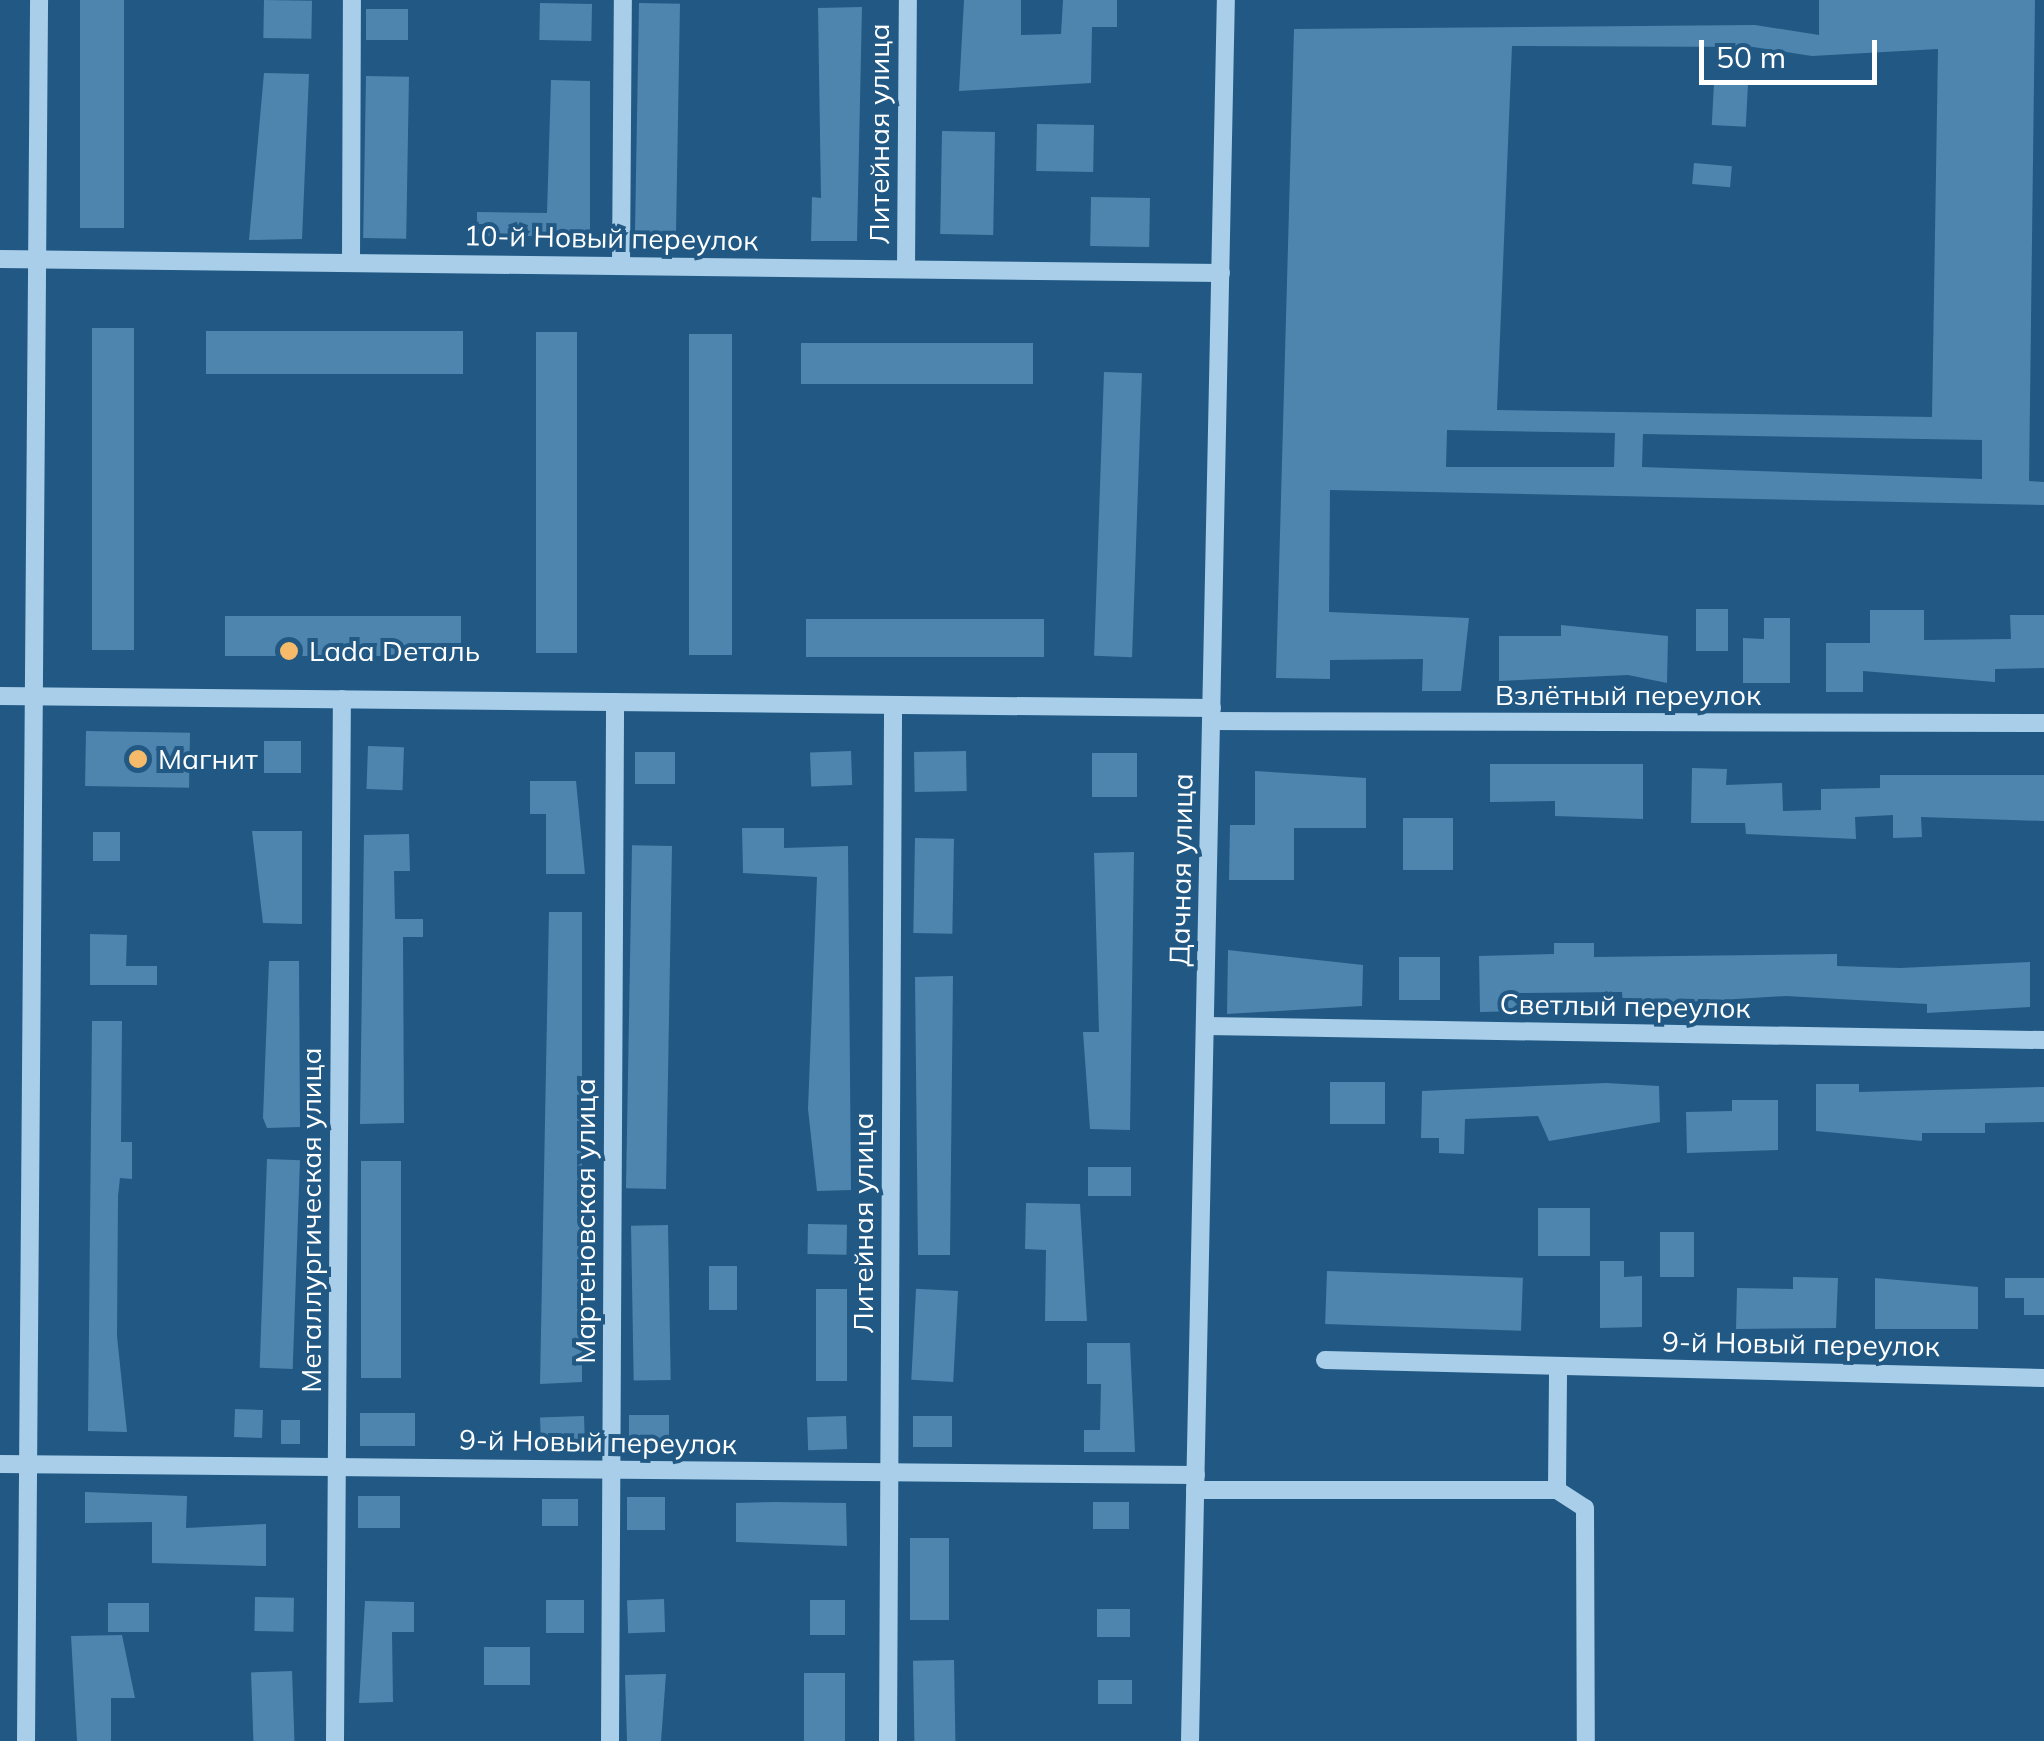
<!DOCTYPE html>
<meta charset="utf-8">
<style>
body{margin:0}
#map{position:relative;width:2044px;height:1741px;overflow:hidden;background:#215984;font-family:Mulish,sans-serif}
div>[style]{position:absolute}
.building>*{inset:0;background:#4e85ae;transform-origin:0 0}
.minor>*{height:18px;margin:-9px;padding:0 9px;transform-origin:9px;border-radius:9px;background:#a9cee9}
.dots>*{width:28px;height:28px;translate:-50% -50%;box-sizing:border-box;border:5px solid #215984;border-radius:50%}
span{translate:-50% -50%;white-space:nowrap;text-align:center;line-height:1.15;-webkit-text-stroke:8px #215984;paint-order:stroke}
.street-label{font-size:28px;color:#fff}
.poi-label{font-size:28px;color:#fff}
.left{translate:0 -50%;text-align:left}
.scale{position:absolute;left:1699px;top:40px;width:178px;height:45px;box-sizing:border-box;border:5px solid #fff;border-top:0;padding-left:12px;font-size:30px;line-height:35px;white-space:nowrap;color:#fff;-webkit-text-stroke:8px #215984;paint-order:stroke}
</style>
<div id="map">
<div class="building">
<div style="left:80px;top:0;width:44px;height:228px"></div>
<div style="left:264px;top:0;width:48px;height:38px;rotate:1deg"></div>
<div style="clip-path:polygon(964px 0,1021px 0,1021px 35px,1061px 34px,1063px 0,1117px 0,1117px 27px,1092px 27px,1091px 83px,959px 91px)"></div>
<div style="clip-path:polygon(evenodd,1819px 0,2035px 0,2029px 481px,2044px 482px,2044px 505px,1330px 490px,1329px 612px,1469px 618px,1461px 691px,1422px 691px,1423px 659px,1330px 660px,1330px 679px,1276px 678px,1294px 29px,1755px 25px,1819px 35px,1819px 0,1512px 46px,1753px 47px,1812px 56px,1938px 49px,1932px 417px,1497px 410px,1512px 46px,1819px 0,1447px 430px,1615px 433px,1614px 467px,1446px 467px,1447px 430px,1819px 0,1643px 434px,1982px 440px,1982px 479px,1642px 467px,1643px 434px)"></div>
<div style="left:540px;top:3px;width:52px;height:37px;rotate:1deg"></div>
<div style="left:639px;top:3px;width:41px;height:232px;rotate:1deg"></div>
<div style="clip-path:polygon(862px 7px,857px 241px,811px 241px,812px 197px,821px 198px,818px 8px)"></div>
<div style="left:366px;top:9px;width:42px;height:31px"></div>
<div style="clip-path:polygon(264px 73px,309px 74px,302px 239px,249px 240px)"></div>
<div style="left:366px;top:76px;width:43px;height:162px;rotate:1deg"></div>
<div style="clip-path:polygon(551px 80px,590px 81px,590px 236px,477px 236px,477px 212px,547px 213px)"></div>
<div style="left:1714px;top:83px;width:34px;height:42px;rotate:3deg"></div>
<div style="left:1037px;top:124px;width:57px;height:47px;rotate:1deg"></div>
<div style="left:942px;top:131px;width:53px;height:103px;rotate:1deg"></div>
<div style="left:1694px;top:163px;width:38px;height:21px;rotate:5deg"></div>
<div style="left:1091px;top:197px;width:59px;height:49px;rotate:1deg"></div>
<div style="left:92px;top:328px;width:42px;height:322px"></div>
<div style="left:206px;top:331px;width:257px;height:43px"></div>
<div style="left:536px;top:332px;width:41px;height:321px"></div>
<div style="left:689px;top:334px;width:43px;height:321px"></div>
<div style="left:801px;top:343px;width:232px;height:41px"></div>
<div style="left:1104px;top:372px;width:38px;height:284px;rotate:2deg"></div>
<div style="left:1696px;top:609px;width:32px;height:42px"></div>
<div style="clip-path:polygon(1870px 610px,1924px 610px,1924px 640px,2011px 639px,2010px 615px,2044px 615px,2044px 668px,1995px 669px,1995px 682px,1863px 671px,1863px 692px,1826px 692px,1826px 643px,1870px 643px)"></div>
<div style="left:225px;top:616px;width:236px;height:40px"></div>
<div style="clip-path:polygon(1764px 618px,1790px 618px,1790px 683px,1743px 683px,1743px 638px,1764px 639px)"></div>
<div style="left:806px;top:619px;width:238px;height:38px"></div>
<div style="clip-path:polygon(1561px 625px,1668px 636px,1667px 683px,1628px 675px,1499px 681px,1499px 636px,1561px 636px)"></div>
<div style="left:86px;top:731px;width:104px;height:55px;rotate:1deg"></div>
<div style="left:264px;top:741px;width:37px;height:32px"></div>
<div style="left:368px;top:746px;width:36px;height:43px;rotate:2deg"></div>
<div style="left:851px;top:751px;width:34px;height:41px;rotate:88deg"></div>
<div style="left:966px;top:751px;width:40px;height:52px;rotate:89deg"></div>
<div style="left:635px;top:752px;width:40px;height:32px"></div>
<div style="left:1092px;top:753px;width:45px;height:44px"></div>
<div style="clip-path:polygon(1490px 764px,1643px 764px,1643px 819px,1555px 816px,1555px 801px,1490px 802px)"></div>
<div style="clip-path:polygon(1692px 768px,1727px 769px,1726px 785px,1782px 783px,1783px 811px,1821px 810px,1821px 789px,1880px 788px,1880px 775px,2044px 775px,2044px 821px,1921px 817px,1922px 837px,1893px 838px,1893px 815px,1855px 817px,1856px 839px,1746px 834px,1745px 823px,1691px 823px)"></div>
<div style="clip-path:polygon(1255px 771px,1366px 778px,1366px 828px,1294px 828px,1294px 880px,1229px 880px,1230px 825px,1255px 825px)"></div>
<div style="clip-path:polygon(530px 781px,576px 781px,585px 874px,546px 874px,546px 814px,530px 814px)"></div>
<div style="left:1453px;top:818px;width:52px;height:50px;rotate:90deg"></div>
<div style="clip-path:polygon(742px 828px,784px 828px,784px 848px,848px 846px,851px 1190px,817px 1191px,808px 1109px,817px 877px,743px 873px)"></div>
<div style="clip-path:polygon(252px 831px,302px 831px,302px 924px,263px 923px)"></div>
<div style="left:93px;top:832px;width:27px;height:29px"></div>
<div style="clip-path:polygon(409px 834px,410px 871px,394px 871px,395px 919px,423px 919px,423px 937px,403px 937px,404px 1123px,360px 1124px,364px 835px)"></div>
<div style="left:915px;top:838px;width:39px;height:95px;rotate:1deg"></div>
<div style="left:672px;top:846px;width:343px;height:40px;rotate:91deg"></div>
<div style="clip-path:polygon(1134px 852px,1130px 1130px,1090px 1129px,1083px 1032px,1099px 1032px,1094px 853px)"></div>
<div style="clip-path:polygon(549px 912px,582px 912px,582px 1382px,540px 1384px)"></div>
<div style="clip-path:polygon(90px 934px,127px 935px,126px 966px,157px 966px,157px 985px,90px 985px)"></div>
<div style="clip-path:polygon(1554px 943px,1594px 943px,1594px 957px,1837px 954px,1837px 966px,1900px 968px,2030px 962px,2030px 1007px,1927px 1013px,1927px 1004px,1786px 996px,1623px 1006px,1622px 992px,1520px 993px,1521px 1011px,1480px 1012px,1479px 956px,1554px 954px)"></div>
<div style="clip-path:polygon(1228px 950px,1363px 965px,1362px 1006px,1227px 1014px)"></div>
<div style="left:1399px;top:957px;width:41px;height:43px"></div>
<div style="clip-path:polygon(269px 961px,299px 961px,300px 1127px,267px 1128px,263px 1118px)"></div>
<div style="clip-path:polygon(953px 976px,950px 1255px,918px 1255px,915px 977px)"></div>
<div style="clip-path:polygon(92px 1021px,122px 1021px,121px 1142px,132px 1142px,132px 1179px,120px 1178px,118px 1196px,117px 1336px,127px 1432px,88px 1431px)"></div>
<div style="left:1385px;top:1082px;width:42px;height:55px;rotate:90deg"></div>
<div style="clip-path:polygon(1606px 1083px,1659px 1086px,1660px 1122px,1549px 1141px,1538px 1116px,1465px 1119px,1464px 1154px,1439px 1153px,1439px 1138px,1421px 1138px,1422px 1091px)"></div>
<div style="clip-path:polygon(1816px 1084px,1859px 1084px,1859px 1092px,2044px 1087px,2044px 1122px,1985px 1123px,1985px 1133px,1922px 1133px,1922px 1141px,1816px 1131px)"></div>
<div style="clip-path:polygon(1732px 1100px,1778px 1100px,1778px 1150px,1687px 1153px,1686px 1112px,1732px 1111px)"></div>
<div style="left:267px;top:1159px;width:33px;height:209px;rotate:2deg"></div>
<div style="left:361px;top:1161px;width:40px;height:217px"></div>
<div style="left:1088px;top:1167px;width:43px;height:29px"></div>
<div style="clip-path:polygon(1026px 1203px,1080px 1204px,1087px 1321px,1045px 1321px,1046px 1250px,1025px 1249px)"></div>
<div style="left:1538px;top:1208px;width:52px;height:48px"></div>
<div style="left:808px;top:1224px;width:39px;height:30px;rotate:1deg"></div>
<div style="left:668px;top:1225px;width:155px;height:37px;rotate:89deg"></div>
<div style="left:1660px;top:1232px;width:34px;height:45px"></div>
<div style="clip-path:polygon(1600px 1261px,1624px 1261px,1624px 1277px,1642px 1276px,1642px 1327px,1600px 1328px)"></div>
<div style="left:709px;top:1266px;width:28px;height:44px"></div>
<div style="left:1327px;top:1271px;width:196px;height:53px;rotate:2deg"></div>
<div style="clip-path:polygon(1793px 1277px,1838px 1278px,1836px 1328px,1736px 1329px,1737px 1288px,1793px 1289px)"></div>
<div style="clip-path:polygon(1875px 1278px,1978px 1287px,1978px 1329px,1875px 1329px)"></div>
<div style="clip-path:polygon(2005px 1278px,2044px 1278px,2044px 1315px,2024px 1315px,2024px 1298px,2005px 1298px)"></div>
<div style="left:816px;top:1289px;width:31px;height:92px"></div>
<div style="left:958px;top:1291px;width:91px;height:42px;rotate:93deg"></div>
<div style="clip-path:polygon(1087px 1343px,1130px 1343px,1135px 1452px,1084px 1452px,1084px 1430px,1100px 1430px,1101px 1384px,1087px 1384px)"></div>
<div style="left:235px;top:1409px;width:28px;height:28px;rotate:2deg"></div>
<div style="left:360px;top:1413px;width:55px;height:33px"></div>
<div style="left:669px;top:1415px;width:33px;height:40px;rotate:90deg"></div>
<div style="left:584px;top:1416px;width:30px;height:44px;rotate:88deg"></div>
<div style="left:846px;top:1416px;width:33px;height:39px;rotate:88deg"></div>
<div style="left:952px;top:1416px;width:31px;height:39px;rotate:90deg"></div>
<div style="left:281px;top:1420px;width:19px;height:24px"></div>
<div style="clip-path:polygon(85px 1492px,187px 1496px,186px 1528px,266px 1524px,266px 1566px,152px 1563px,152px 1522px,85px 1523px)"></div>
<div style="left:400px;top:1496px;width:32px;height:42px;rotate:90deg"></div>
<div style="left:627px;top:1497px;width:38px;height:33px"></div>
<div style="left:542px;top:1499px;width:36px;height:27px"></div>
<div style="clip-path:polygon(775px 1502px,846px 1503px,847px 1546px,736px 1542px,736px 1503px)"></div>
<div style="left:1129px;top:1502px;width:27px;height:36px;rotate:90deg"></div>
<div style="left:910px;top:1538px;width:39px;height:82px"></div>
<div style="left:255px;top:1597px;width:39px;height:34px;rotate:1deg"></div>
<div style="left:664px;top:1599px;width:33px;height:37px;rotate:88deg"></div>
<div style="left:546px;top:1600px;width:38px;height:33px"></div>
<div style="left:810px;top:1600px;width:35px;height:35px"></div>
<div style="clip-path:polygon(365px 1601px,414px 1602px,414px 1632px,392px 1632px,393px 1702px,359px 1703px)"></div>
<div style="left:108px;top:1603px;width:41px;height:29px"></div>
<div style="left:1097px;top:1609px;width:33px;height:28px"></div>
<div style="clip-path:polygon(122px 1635px,135px 1698px,111px 1698px,111px 1741px,77px 1741px,71px 1636px)"></div>
<div style="left:484px;top:1647px;width:46px;height:38px"></div>
<div style="left:954px;top:1660px;width:81px;height:41px;rotate:89deg"></div>
<div style="left:292px;top:1671px;width:70px;height:41px;rotate:88deg"></div>
<div style="left:804px;top:1673px;width:41px;height:68px"></div>
<div style="clip-path:polygon(666px 1674px,661px 1741px,627px 1741px,625px 1675px)"></div>
<div style="left:1098px;top:1680px;width:34px;height:24px"></div>
</div>
<div class="minor">
<div style="left:0;top:259px;width:1221px;rotate:0.66deg"></div>
<div style="left:351px;top:263px;width:263px;rotate:-89.8deg"></div>
<div style="left:621px;top:266px;width:266px;rotate:-89.6deg"></div>
<div style="left:906px;top:269px;width:269px;rotate:-89.6deg"></div>
<div style="left:0;top:696px;width:1212px;rotate:0.57deg"></div>
<div style="left:1211px;top:721px;width:833px;rotate:0.14deg"></div>
<div style="left:1205px;top:1026px;width:839px;rotate:0.96deg"></div>
<div style="left:1325px;top:1360px;width:719px;rotate:1.43deg"></div>
<div style="left:0;top:1464px;width:1196px;rotate:0.53deg"></div>
<div style="left:1195px;top:1490px;width:362px"></div>
<div style="left:1557px;top:1490px;width:124px;rotate:-89.5deg"></div>
<div style="left:1557px;top:1490px;width:33px;rotate:33deg"></div>
<div style="left:1585px;top:1508px;width:233px;rotate:89.8deg"></div>
<div style="left:26px;top:1741px;width:1741px;rotate:-89.57deg"></div>
<div style="left:335px;top:1741px;width:1042px;rotate:-89.62deg"></div>
<div style="left:610px;top:1741px;width:1039px;rotate:-89.72deg"></div>
<div style="left:888px;top:1741px;width:1036px;rotate:-89.72deg"></div>
<div style="left:1190px;top:1741px;width:1741px;rotate:-88.82deg"></div>
</div>
<div class="dots">
<div style="left:289px;top:651px;background:#f5bb6a"></div>
<div style="left:138px;top:759px;background:#f5bb6a"></div>
</div>
<div class="street-label">
<span style="left:879px;top:134px;rotate:-90deg">Литейная улица</span>
<span style="left:611px;top:238px;rotate:1deg">10-й Новый переулок</span>
<span style="left:1628px;top:695px">Взлётный переулок</span>
<span style="left:1181px;top:870px;rotate:-89deg">Дачная улица</span>
<span style="left:1625px;top:1006px;rotate:1deg">Светлый переулок</span>
<span style="left:311px;top:1220px;rotate:-90deg">Металлургическая улица</span>
<span style="left:585px;top:1221px;rotate:-90deg">Мартеновская улица</span>
<span style="left:863px;top:1223px;rotate:-90deg">Литейная улица</span>
<span style="left:1801px;top:1344px;rotate:1deg">9-й Новый переулок</span>
<span style="left:598px;top:1442px;rotate:1deg">9-й Новый переулок</span>
</div>
<div class="poi-label">
<span class="left" style="left:309px;top:651px">Lada Dеталь</span>
<span class="left" style="left:158px;top:759px">Магнит</span>
</div>
<div class="scale">50 m</div>
</div>
